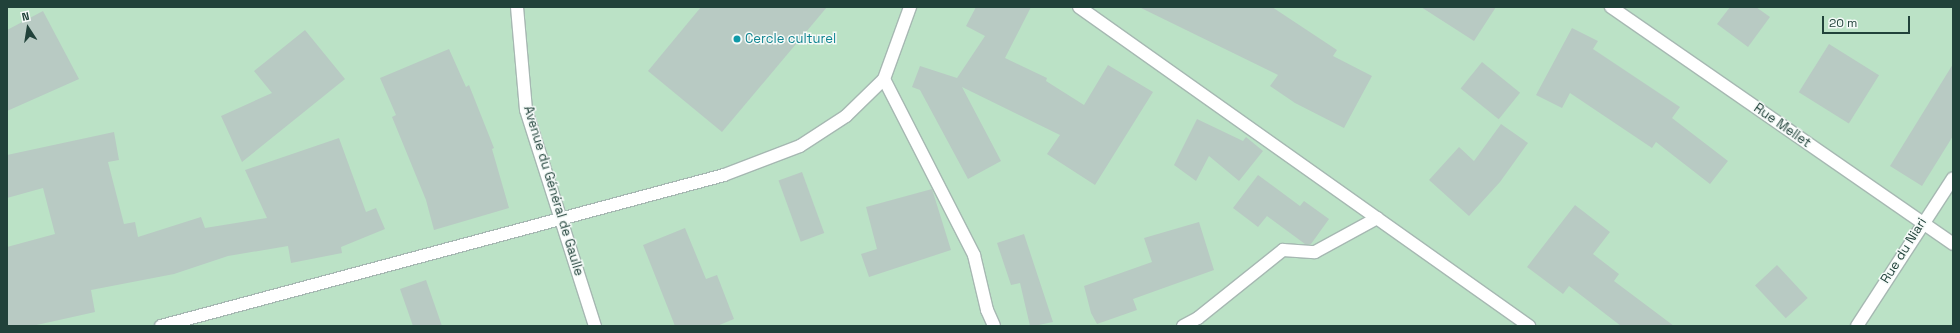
<!DOCTYPE html>
<meta charset="utf-8">
<style>
body{margin:0}
#map{position:relative;width:1960px;height:333px;overflow:hidden;background:#e4efea;font-family:"Space Grotesk",sans-serif}
div>[style]{position:absolute}
.green>*{inset:0;background:#bbe2c6;transform-origin:0 0}
.building>*{inset:0;background:#b8cac3;transform-origin:0 0}
.roads{filter:drop-shadow(1px 0 #a6b8b2) drop-shadow(-1px 0 #a6b8b2) drop-shadow(0 1px #a6b8b2) drop-shadow(0 -1px #a6b8b2)}
.minor>*{height:12px;margin:-6px;padding:0 6px;transform-origin:6px;border-radius:6px;background:#fff}
.dots>*{width:11px;height:11px;translate:-50% -50%;box-sizing:border-box;border:2px solid #f5faf8;border-radius:50%}
span{translate:-50% -50%;white-space:nowrap;text-align:center;line-height:1.15;-webkit-text-stroke:3px #f5faf8;paint-order:stroke}
.culture-label{font-size:13px;color:#0d838f}
.left{translate:0 -50%;text-align:left}
.street-label{font-size:13px;color:#21423a}
.frame{position:absolute;inset:0;border:8px solid #21423a;pointer-events:none}
.north{position:absolute;left:8px;top:8px;width:40px;height:40px;-webkit-text-stroke:3px #f5faf8;paint-order:stroke;rotate:348deg;font-size:11px;font-weight:700;line-height:16px;text-align:center;color:#21423a}
.north::after{content:'';display:block;margin:auto;width:14px;height:18px;background:#21423a;clip-path:polygon(50% 0,100% 100%,50% 72%,0 100%)}
.scale{position:absolute;left:1822px;top:16px;width:88px;height:18px;box-sizing:border-box;border:2px solid #21423a;border-top:0;padding-left:5px;font-size:12px;line-height:14px;white-space:nowrap;color:#21423a;-webkit-text-stroke:3px #f5faf8;paint-order:stroke}
</style>
<div id="map">
<div class="green">
<div style="left:7px;top:7px;width:1946px;height:319px"></div>
</div>
<div class="building">
<div style="clip-path:polygon(701px 7px,827px 7px,722px 132px,648px 71px)"></div>
<div style="clip-path:polygon(976px 7px,1031px 7px,1005px 58px,1047px 78px,1046px 81px,1084px 105px,1108px 65px,1153px 92px,1095px 185px,1047px 154px,1060px 135px,962px 87px,1001px 161px,968px 179px,920px 90px,912px 87px,920px 66px,957px 78px,985px 36px,966px 26px)"></div>
<div style="clip-path:polygon(1139px 7px,1272px 7px,1337px 50px,1333px 56px,1372px 76px,1344px 128px,1295px 103px,1270px 86px,1278px 75px)"></div>
<div style="clip-path:polygon(1421px 7px,1496px 7px,1474px 41px)"></div>
<div style="clip-path:polygon(1730px 7px,1756px 7px,1770px 17px,1748px 47px,1717px 24px)"></div>
<div style="clip-path:polygon(43px 11px,79px 79px,7px 111px,7px 30px)"></div>
<div style="clip-path:polygon(1572px 28px,1598px 41px,1593px 49px,1680px 107px,1672px 118px,1728px 161px,1710px 184px,1656px 142px,1652px 148px,1570px 93px,1562px 108px,1536px 95px)"></div>
<div style="clip-path:polygon(305px 30px,345px 79px,242px 162px,221px 116px,272px 93px,254px 71px)"></div>
<div style="left:1829px;top:44px;width:59px;height:57px;rotate:32deg"></div>
<div style="clip-path:polygon(449px 49px,466px 87px,469px 85px,494px 148px,492px 149px,509px 208px,434px 230px,426px 200px,392px 117px,396px 115px,380px 78px)"></div>
<div style="left:1482px;top:62px;width:49px;height:34px;rotate:39deg"></div>
<div style="clip-path:polygon(1953px 64px,1953px 136px,1922px 186px,1890px 166px)"></div>
<div style="clip-path:polygon(1197px 119px,1243px 141px,1246px 137px,1263px 151px,1239px 181px,1209px 156px,1196px 181px,1174px 165px)"></div>
<div style="clip-path:polygon(1501px 124px,1528px 143px,1500px 182px,1469px 216px,1429px 180px,1459px 147px,1474px 161px)"></div>
<div style="clip-path:polygon(114px 132px,119px 160px,108px 162px,124px 224px,135px 222px,138px 237px,201px 217px,205px 228px,267px 218px,245px 170px,339px 138px,366px 212px,376px 208px,385px 229px,341px 247px,342px 253px,291px 263px,288px 246px,228px 256px,174px 274px,91px 290px,95px 312px,32px 326px,7px 326px,7px 247px,55px 234px,43px 188px,7px 198px,7px 155px)"></div>
<div style="left:802px;top:172px;width:65px;height:25px;rotate:70deg"></div>
<div style="clip-path:polygon(1258px 175px,1300px 206px,1304px 201px,1329px 219px,1311px 244px,1305px 244px,1267px 216px,1258px 227px,1233px 208px)"></div>
<div style="clip-path:polygon(932px 189px,951px 250px,869px 277px,861px 254px,877px 249px,866px 207px)"></div>
<div style="clip-path:polygon(1575px 205px,1610px 232px,1593px 254px,1619px 274px,1614px 281px,1674px 326px,1621px 326px,1569px 286px,1563px 294px,1527px 267px)"></div>
<div style="clip-path:polygon(1199px 222px,1214px 270px,1133px 299px,1137px 310px,1097px 324px,1091px 313px,1084px 286px,1152px 262px,1144px 238px)"></div>
<div style="clip-path:polygon(685px 228px,706px 279px,717px 275px,734px 319px,717px 326px,675px 326px,643px 245px)"></div>
<div style="clip-path:polygon(1024px 234px,1053px 322px,1034px 326px,1030px 326px,1020px 283px,1011px 285px,997px 243px)"></div>
<div style="left:1777px;top:265px;width:45px;height:30px;rotate:47deg"></div>
<div style="clip-path:polygon(426px 280px,442px 326px,413px 326px,400px 289px)"></div>
</div>
<div class="roads">
<div class="minor">
<div style="left:517px;top:7px;width:103px;rotate:85deg"></div>
<div style="left:526px;top:110px;width:227px;rotate:72.3deg"></div>
<div style="left:1079px;top:7px;width:552px;rotate:35.33deg"></div>
<div style="left:1611px;top:7px;width:416px;rotate:34.7deg"></div>
<div style="left:884px;top:79px;width:198px;rotate:62.9deg"></div>
<div style="left:974px;top:255px;width:57px;rotate:76.7deg"></div>
<div style="left:987px;top:310px;width:17px;rotate:66deg"></div>
<div style="left:161px;top:326px;width:583px;rotate:-15.01deg"></div>
<div style="left:724px;top:175px;width:81px;rotate:-20.9deg"></div>
<div style="left:800px;top:146px;width:55px;rotate:-33.1deg"></div>
<div style="left:846px;top:116px;width:53px;rotate:-44.2deg"></div>
<div style="left:884px;top:79px;width:77px;rotate:-70.1deg"></div>
<div style="left:1183px;top:326px;width:17px;rotate:-28deg"></div>
<div style="left:1198px;top:318px;width:109px;rotate:-38.7deg"></div>
<div style="left:1283px;top:250px;width:32px;rotate:4deg"></div>
<div style="left:1315px;top:252px;width:71px;rotate:-28.7deg"></div>
<div style="left:1857px;top:326px;width:176px;rotate:-57deg"></div>
</div>
</div>
<div class="dots">
<div style="left:737px;top:39px;background:#0f9aa8"></div>
</div>
<div class="culture-label">
<span class="left" style="left:745px;top:39px">Cercle culturel</span>
</div>
<div class="street-label">
<span style="left:1782px;top:126px;rotate:35deg">Rue Mellet</span>
<span style="left:553px;top:191px;rotate:73deg">Avenue du Général de Gaulle</span>
<span style="left:1904px;top:251px;rotate:-58deg">Rue du Niari</span>
</div>
<div class="frame"></div>
<div class="north">N</div>
<div class="scale">20 m</div>
</div>
